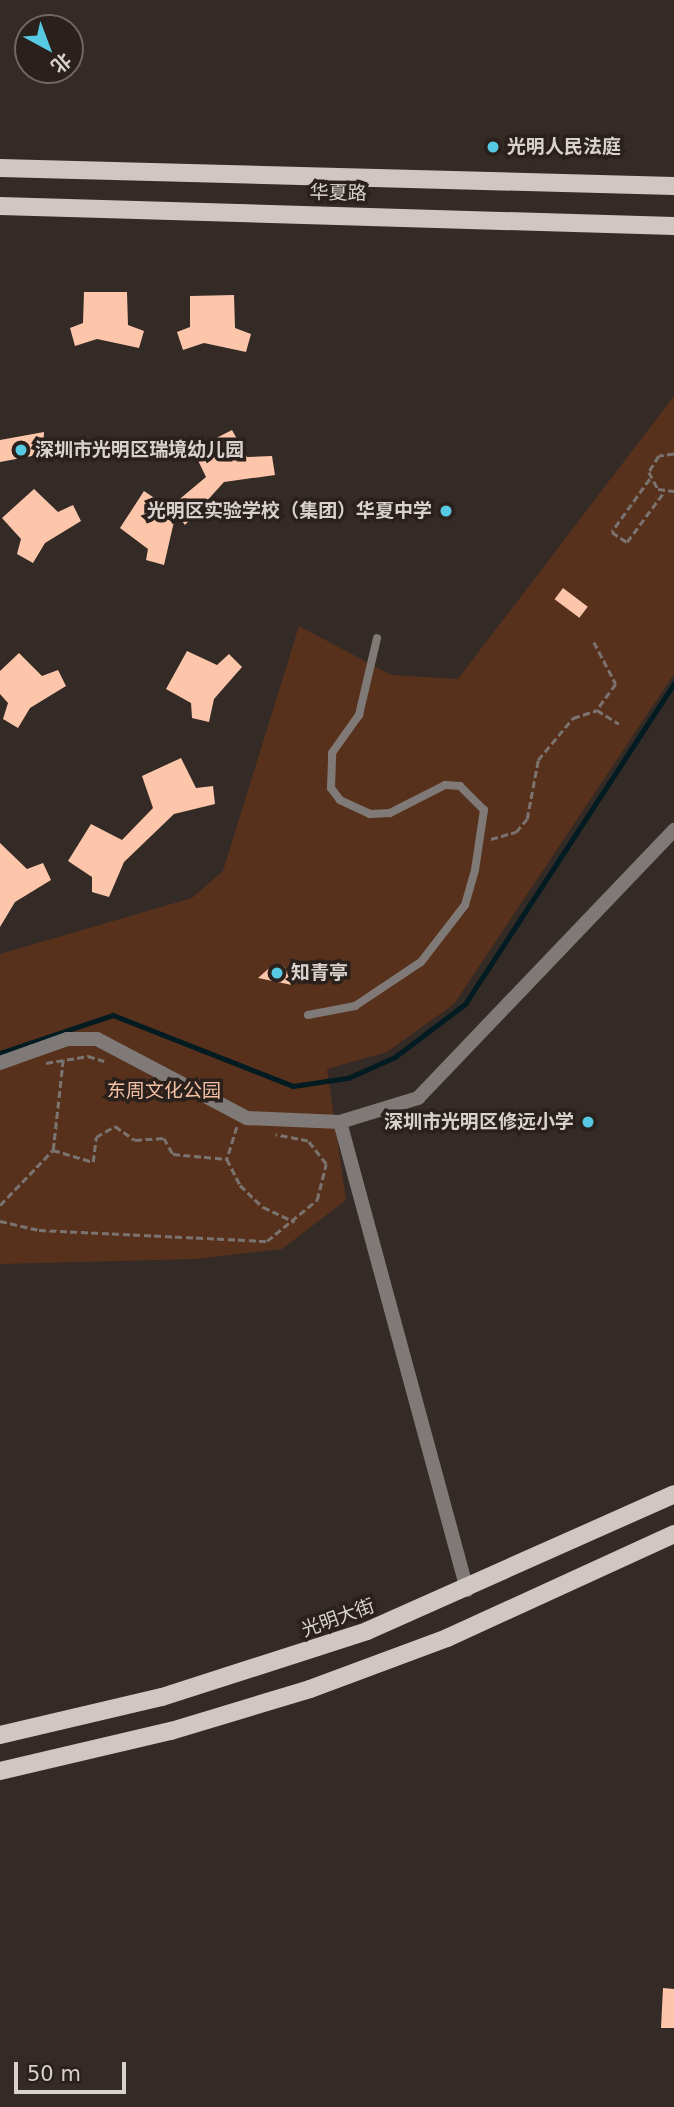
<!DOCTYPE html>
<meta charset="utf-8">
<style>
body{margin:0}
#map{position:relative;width:674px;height:2107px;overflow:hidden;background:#342b26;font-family:"DejaVu Sans","Noto Sans SC",sans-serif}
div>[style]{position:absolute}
.green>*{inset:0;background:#58311c}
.stream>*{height:4.5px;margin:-2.25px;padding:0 2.25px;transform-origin:2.25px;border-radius:2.25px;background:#001b21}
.building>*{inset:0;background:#fdc6ab;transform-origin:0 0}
.path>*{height:2.5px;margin-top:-1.25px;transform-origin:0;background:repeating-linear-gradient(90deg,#7b736f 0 7px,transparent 0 10.5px)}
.service>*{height:8px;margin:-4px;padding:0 4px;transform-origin:4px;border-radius:4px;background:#7f7a77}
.minor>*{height:14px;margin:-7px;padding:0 7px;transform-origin:7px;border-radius:7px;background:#7f7a77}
.tertiary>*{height:14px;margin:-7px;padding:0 7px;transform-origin:7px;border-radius:7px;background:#7f7a77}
.primary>*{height:18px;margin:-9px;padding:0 9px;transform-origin:9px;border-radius:9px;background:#d1c7c2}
.dots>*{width:19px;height:19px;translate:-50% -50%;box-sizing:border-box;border:4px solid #2a211d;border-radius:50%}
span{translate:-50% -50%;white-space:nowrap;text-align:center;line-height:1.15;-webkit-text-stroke:7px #2a211d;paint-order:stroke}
.poi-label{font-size:19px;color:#d8d1ce;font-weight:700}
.left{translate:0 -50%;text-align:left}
.right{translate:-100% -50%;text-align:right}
.street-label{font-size:19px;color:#d8d1ce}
.park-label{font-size:19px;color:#f6c0a4}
.north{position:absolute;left:14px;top:14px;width:70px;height:70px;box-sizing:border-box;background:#2a211d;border:2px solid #706764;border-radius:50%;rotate:139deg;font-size:19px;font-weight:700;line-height:28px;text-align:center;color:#d8d1ce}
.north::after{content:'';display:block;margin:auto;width:24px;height:32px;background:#57c9e2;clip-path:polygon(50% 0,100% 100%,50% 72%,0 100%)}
.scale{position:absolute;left:14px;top:2062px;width:112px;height:32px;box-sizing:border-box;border:4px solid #d8d1ce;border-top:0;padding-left:9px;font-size:21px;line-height:24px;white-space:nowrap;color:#d8d1ce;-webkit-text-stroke:5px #2a211d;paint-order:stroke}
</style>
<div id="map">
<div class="green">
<div style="clip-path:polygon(674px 396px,674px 674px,454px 1004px,387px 1052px,327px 1069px,346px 1200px,282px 1249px,196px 1259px,0 1264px,0 954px,192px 898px,223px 871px,299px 626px,391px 675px,458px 679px)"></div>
</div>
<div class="stream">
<div style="left:0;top:1053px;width:119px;rotate:-18.6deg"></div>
<div style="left:113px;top:1015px;width:193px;rotate:21.5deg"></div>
<div style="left:293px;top:1086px;width:56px;rotate:-8.3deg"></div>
<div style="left:348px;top:1078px;width:51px;rotate:-24.1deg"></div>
<div style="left:395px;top:1057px;width:88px;rotate:-37.1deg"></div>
<div style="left:465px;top:1004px;width:383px;rotate:-56.9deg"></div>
</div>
<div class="building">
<div style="clip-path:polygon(84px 292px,127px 292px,128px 325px,144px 331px,139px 348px,97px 339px,75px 346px,70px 328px,83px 323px)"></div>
<div style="clip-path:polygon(234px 295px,235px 328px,251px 334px,246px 352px,204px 343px,183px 350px,177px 332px,190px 327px,190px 296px)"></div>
<div style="clip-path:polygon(232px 430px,247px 457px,272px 456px,275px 475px,224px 482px,185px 525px,176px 513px,164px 565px,146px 560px,148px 549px,120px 528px,144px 491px,169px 508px,206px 477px,193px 450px)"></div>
<div style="clip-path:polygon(44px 432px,43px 454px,0 462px,0 440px)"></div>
<div style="clip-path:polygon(34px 489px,58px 512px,73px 505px,81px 521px,45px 543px,33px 563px,17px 554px,21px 539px,2px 518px)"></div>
<div style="left:563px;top:588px;width:31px;height:14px;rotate:37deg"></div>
<div style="clip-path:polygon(187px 651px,217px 665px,229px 654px,242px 667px,214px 699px,209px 722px,192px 718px,191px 703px,166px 689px)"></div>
<div style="clip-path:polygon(19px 653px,42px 676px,58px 670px,66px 686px,30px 708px,18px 728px,3px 719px,8px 703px,0 694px,0 671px)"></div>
<div style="clip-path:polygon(181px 758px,196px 788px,213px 786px,215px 804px,174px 814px,124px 862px,109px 897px,92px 892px,92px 877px,68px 861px,91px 824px,122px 840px,153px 808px,142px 776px)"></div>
<div style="clip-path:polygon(0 843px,27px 869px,43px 863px,51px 880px,15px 902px,0 927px)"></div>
<div style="clip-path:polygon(274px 964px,284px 966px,292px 985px,258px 978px)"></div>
<div style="clip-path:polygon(663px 1988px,674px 1989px,674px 2028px,661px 2028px)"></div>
</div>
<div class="path">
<div style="left:674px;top:454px;width:15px;rotate:172deg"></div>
<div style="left:659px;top:456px;width:19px;rotate:122deg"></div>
<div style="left:649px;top:472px;width:19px;rotate:62deg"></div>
<div style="left:658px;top:489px;width:16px;rotate:7deg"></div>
<div style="left:650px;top:479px;width:65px;rotate:125.6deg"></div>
<div style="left:612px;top:532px;width:18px;rotate:34deg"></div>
<div style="left:627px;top:542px;width:62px;rotate:-53.5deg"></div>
<div style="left:594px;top:642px;width:47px;rotate:62.4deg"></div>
<div style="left:616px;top:684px;width:31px;rotate:126deg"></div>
<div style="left:491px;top:839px;width:26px;rotate:-16deg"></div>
<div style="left:516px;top:832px;width:17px;rotate:-50deg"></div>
<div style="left:527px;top:819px;width:60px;rotate:-79.4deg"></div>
<div style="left:538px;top:760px;width:55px;rotate:-50.2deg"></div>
<div style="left:573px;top:718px;width:25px;rotate:-18deg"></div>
<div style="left:597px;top:710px;width:26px;rotate:32deg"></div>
<div style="left:46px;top:1063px;width:43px;rotate:-9.5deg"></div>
<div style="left:88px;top:1056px;width:17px;rotate:17deg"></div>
<div style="left:237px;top:1127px;width:34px;rotate:107deg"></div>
<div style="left:227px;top:1159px;width:29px;rotate:63deg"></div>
<div style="left:240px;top:1185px;width:32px;rotate:44deg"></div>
<div style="left:263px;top:1207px;width:35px;rotate:25deg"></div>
<div style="left:53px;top:1150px;width:42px;rotate:16.7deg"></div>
<div style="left:93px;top:1162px;width:25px;rotate:-83deg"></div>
<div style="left:96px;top:1137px;width:22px;rotate:-30deg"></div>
<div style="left:115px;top:1126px;width:24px;rotate:35deg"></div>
<div style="left:135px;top:1140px;width:29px;rotate:-4deg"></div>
<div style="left:164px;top:1138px;width:18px;rotate:61deg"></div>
<div style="left:173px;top:1154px;width:54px;rotate:5.3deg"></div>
<div style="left:0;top:1205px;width:76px;rotate:-46.1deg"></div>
<div style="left:53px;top:1150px;width:91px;rotate:-83.7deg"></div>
<div style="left:0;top:1221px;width:40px;rotate:13deg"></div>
<div style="left:39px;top:1230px;width:228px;rotate:2.8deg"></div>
<div style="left:267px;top:1241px;width:65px;rotate:-39.4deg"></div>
<div style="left:317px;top:1200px;width:37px;rotate:-76deg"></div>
<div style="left:326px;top:1164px;width:29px;rotate:-128deg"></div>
<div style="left:308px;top:1141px;width:33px;rotate:-169deg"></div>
</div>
<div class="service">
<div style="left:308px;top:1015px;width:48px;rotate:-10.8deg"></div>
<div style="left:355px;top:1006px;width:79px;rotate:-33.7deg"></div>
<div style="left:421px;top:962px;width:72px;rotate:-52.3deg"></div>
<div style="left:465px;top:905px;width:36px;rotate:-74deg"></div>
<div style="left:475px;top:870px;width:61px;rotate:-81.5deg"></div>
<div style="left:484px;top:810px;width:34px;rotate:-135deg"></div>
<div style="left:460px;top:786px;width:15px;rotate:-176deg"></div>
<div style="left:445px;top:785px;width:62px;rotate:153deg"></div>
<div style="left:390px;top:813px;width:20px;rotate:177deg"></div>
<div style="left:370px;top:814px;width:33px;rotate:-155deg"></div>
<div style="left:340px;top:800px;width:15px;rotate:-127deg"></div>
<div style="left:331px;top:788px;width:35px;rotate:-88deg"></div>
<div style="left:332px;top:753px;width:47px;rotate:-54.6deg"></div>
<div style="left:359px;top:715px;width:79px;rotate:-76.8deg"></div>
</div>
<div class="minor">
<div style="left:340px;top:1122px;width:485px;rotate:74.8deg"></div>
</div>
<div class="tertiary">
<div style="left:0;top:1063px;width:71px;rotate:-19.7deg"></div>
<div style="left:67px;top:1039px;width:30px"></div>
<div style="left:97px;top:1039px;width:170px;rotate:27.8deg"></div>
<div style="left:247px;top:1118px;width:93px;rotate:2.5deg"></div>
<div style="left:340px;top:1122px;width:82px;rotate:-17.1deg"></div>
<div style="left:418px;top:1098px;width:371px;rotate:-46.3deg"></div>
</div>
<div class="primary">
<div style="left:0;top:168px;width:674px;rotate:1.53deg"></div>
<div style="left:0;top:206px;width:674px;rotate:1.7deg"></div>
<div style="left:0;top:1735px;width:166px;rotate:-13.2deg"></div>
<div style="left:162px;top:1697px;width:215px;rotate:-17.8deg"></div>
<div style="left:367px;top:1631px;width:336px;rotate:-24deg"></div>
<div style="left:0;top:1771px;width:176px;rotate:-13.2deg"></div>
<div style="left:171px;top:1731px;width:145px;rotate:-16.8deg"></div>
<div style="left:310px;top:1689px;width:146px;rotate:-20.4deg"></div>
<div style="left:447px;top:1638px;width:250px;rotate:-24.6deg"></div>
</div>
<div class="dots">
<div style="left:493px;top:147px;background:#57c9e2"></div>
<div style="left:21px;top:450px;background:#57c9e2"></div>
<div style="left:446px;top:511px;background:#57c9e2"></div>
<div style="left:277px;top:973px;background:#57c9e2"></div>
<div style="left:588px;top:1122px;background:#57c9e2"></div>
</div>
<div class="poi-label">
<span class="left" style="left:507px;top:147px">光明人民法庭</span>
<span class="left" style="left:35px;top:450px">深圳市光明区瑞境幼儿园</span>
<span class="right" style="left:432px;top:511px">光明区实验学校（集团）华夏中学</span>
<span class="left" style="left:291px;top:973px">知青亭</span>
<span class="right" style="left:574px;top:1122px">深圳市光明区修远小学</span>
</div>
<div class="street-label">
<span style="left:338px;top:193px;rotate:1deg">华夏路</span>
<span style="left:338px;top:1618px;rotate:-20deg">光明大街</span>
</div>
<div class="park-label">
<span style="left:164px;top:1091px">东周文化公园</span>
</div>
<div class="north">北</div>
<div class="scale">50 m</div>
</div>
